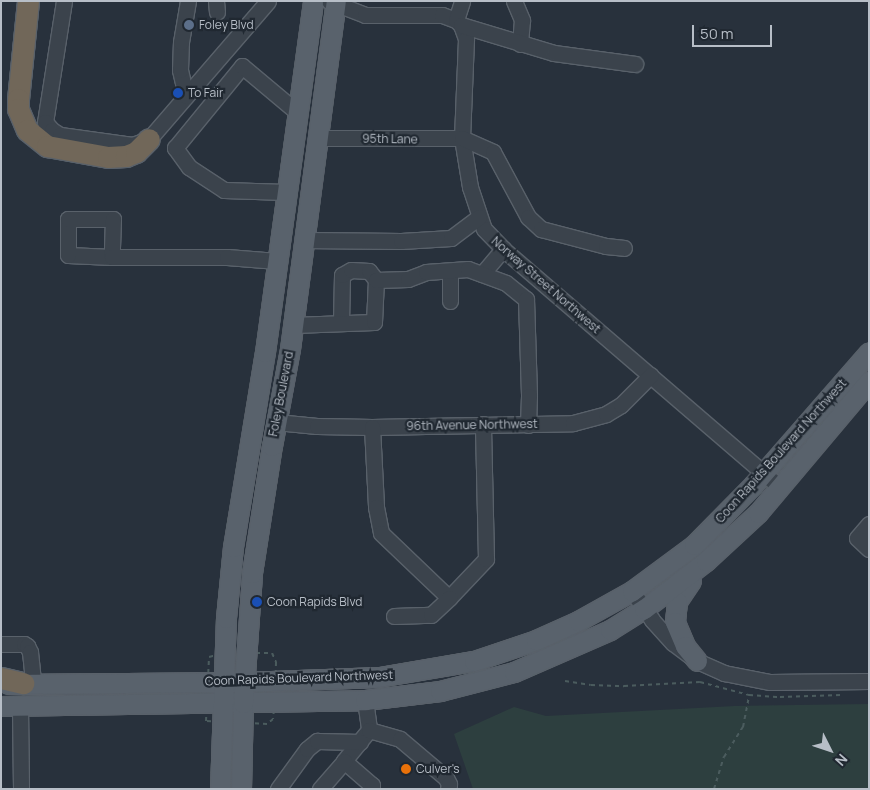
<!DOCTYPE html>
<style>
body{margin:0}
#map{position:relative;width:870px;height:790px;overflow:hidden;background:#28313c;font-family:Manrope,sans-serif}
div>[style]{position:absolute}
.green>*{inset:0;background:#2d3f3f}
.path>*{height:2px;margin-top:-1px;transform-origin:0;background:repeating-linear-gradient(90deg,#4b5c5e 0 4px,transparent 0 8px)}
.roads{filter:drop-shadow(1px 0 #59616a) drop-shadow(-1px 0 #59616a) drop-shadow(0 1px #59616a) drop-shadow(0 -1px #59616a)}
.minor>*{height:15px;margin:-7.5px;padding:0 7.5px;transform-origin:7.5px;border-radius:7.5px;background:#3b434c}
.major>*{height:19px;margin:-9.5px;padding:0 9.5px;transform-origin:9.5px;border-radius:9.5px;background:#59626c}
.highway>*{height:21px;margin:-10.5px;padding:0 10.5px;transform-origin:10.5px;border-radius:10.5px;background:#716759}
.dots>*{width:14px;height:14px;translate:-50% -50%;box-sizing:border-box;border:2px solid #202831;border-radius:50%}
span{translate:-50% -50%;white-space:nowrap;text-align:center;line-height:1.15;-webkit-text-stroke:4.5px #202831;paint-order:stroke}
.poi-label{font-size:12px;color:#b7bec7}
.left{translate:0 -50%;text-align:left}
.street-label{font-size:12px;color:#b7bec7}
.frame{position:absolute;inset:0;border:2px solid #b7bec7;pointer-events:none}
.north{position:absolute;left:805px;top:725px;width:50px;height:50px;-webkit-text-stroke:4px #202831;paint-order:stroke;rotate:131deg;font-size:14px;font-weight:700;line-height:20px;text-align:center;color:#b7bec7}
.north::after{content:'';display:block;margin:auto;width:18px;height:22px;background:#b7bec7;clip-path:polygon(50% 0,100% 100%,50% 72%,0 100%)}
.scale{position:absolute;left:692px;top:25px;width:80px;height:22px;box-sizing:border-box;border:2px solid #b7bec7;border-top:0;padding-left:6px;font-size:15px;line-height:18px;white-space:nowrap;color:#b7bec7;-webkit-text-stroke:4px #202831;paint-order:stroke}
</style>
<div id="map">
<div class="green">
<div style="clip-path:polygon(869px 704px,869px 789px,473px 789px,454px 734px,514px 707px,546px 716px,735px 706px)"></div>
</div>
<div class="path">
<div style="left:224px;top:653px;width:48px"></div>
<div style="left:272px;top:653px;width:10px;rotate:66deg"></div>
<div style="left:276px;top:662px;width:40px;rotate:91.4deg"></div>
<div style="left:275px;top:702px;width:17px;rotate:97deg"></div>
<div style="left:273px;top:719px;width:8px;rotate:140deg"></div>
<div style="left:267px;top:724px;width:61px;rotate:-177.2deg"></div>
<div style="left:206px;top:721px;width:64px;rotate:-87.3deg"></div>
<div style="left:209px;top:657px;width:16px;rotate:-15deg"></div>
<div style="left:565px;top:681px;width:26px;rotate:9deg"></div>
<div style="left:591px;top:685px;width:33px;rotate:2deg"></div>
<div style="left:624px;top:686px;width:76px;rotate:-3deg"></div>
<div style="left:700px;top:682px;width:51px;rotate:14.9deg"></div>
<div style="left:749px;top:695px;width:31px;rotate:4deg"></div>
<div style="left:780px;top:697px;width:61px;rotate:-1.9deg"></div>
<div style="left:714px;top:789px;width:34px;rotate:-73deg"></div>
<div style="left:724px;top:757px;width:36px;rotate:-58deg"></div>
<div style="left:743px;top:727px;width:33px;rotate:-79deg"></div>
</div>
<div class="roads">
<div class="minor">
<div style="left:64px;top:1px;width:122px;rotate:98.9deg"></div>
<div style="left:45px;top:122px;width:11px;rotate:49deg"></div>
<div style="left:52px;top:130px;width:9px;rotate:32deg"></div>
<div style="left:60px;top:135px;width:73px;rotate:7.9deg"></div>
<div style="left:132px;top:145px;width:18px;rotate:-19deg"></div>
<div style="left:149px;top:139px;width:182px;rotate:-49.2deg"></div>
<div style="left:216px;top:1px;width:11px;rotate:85deg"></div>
<div style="left:329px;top:1px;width:39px;rotate:21deg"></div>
<div style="left:365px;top:15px;width:77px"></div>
<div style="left:442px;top:15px;width:15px;rotate:20deg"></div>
<div style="left:456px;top:20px;width:7px;rotate:45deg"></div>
<div style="left:461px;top:25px;width:15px;rotate:70deg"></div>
<div style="left:466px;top:39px;width:99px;rotate:92.3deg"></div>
<div style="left:462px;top:138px;width:50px;rotate:80.7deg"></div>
<div style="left:470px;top:187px;width:44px;rotate:71.6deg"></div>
<div style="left:484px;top:229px;width:28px;rotate:46deg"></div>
<div style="left:503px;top:249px;width:365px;rotate:40.7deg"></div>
<div style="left:514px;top:1px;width:21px;rotate:67deg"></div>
<div style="left:522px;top:20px;width:24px;rotate:95deg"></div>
<div style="left:456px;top:20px;width:20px;rotate:-72deg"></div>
<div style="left:461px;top:25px;width:97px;rotate:16.8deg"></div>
<div style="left:554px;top:53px;width:82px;rotate:7.7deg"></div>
<div style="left:186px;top:96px;width:27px;rotate:-103deg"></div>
<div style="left:180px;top:70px;width:28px;rotate:-88deg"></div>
<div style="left:181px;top:42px;width:42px;rotate:-80.3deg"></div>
<div style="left:318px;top:138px;width:144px"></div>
<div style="left:462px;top:138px;width:34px;rotate:24deg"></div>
<div style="left:493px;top:152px;width:74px;rotate:61.7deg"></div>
<div style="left:528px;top:217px;width:18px;rotate:43deg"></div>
<div style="left:541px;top:229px;width:67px;rotate:14.7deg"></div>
<div style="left:606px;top:246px;width:18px;rotate:6deg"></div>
<div style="left:286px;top:192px;width:62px;rotate:-178.2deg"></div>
<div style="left:224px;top:190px;width:42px;rotate:-146.7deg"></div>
<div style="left:189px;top:167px;width:24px;rotate:-126deg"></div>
<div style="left:175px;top:148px;width:106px;rotate:-50.7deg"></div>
<div style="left:242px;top:66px;width:72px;rotate:39.9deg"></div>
<div style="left:303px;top:240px;width:98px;rotate:0.6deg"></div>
<div style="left:401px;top:241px;width:50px;rotate:-3.4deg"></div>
<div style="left:451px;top:238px;width:35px;rotate:-37deg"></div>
<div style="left:112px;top:257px;width:44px;rotate:-177.4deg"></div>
<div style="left:68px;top:255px;width:36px;rotate:-90deg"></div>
<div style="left:68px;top:219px;width:45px"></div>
<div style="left:113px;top:219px;width:38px;rotate:92deg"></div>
<div style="left:112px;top:257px;width:115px"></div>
<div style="left:227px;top:257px;width:50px;rotate:4.6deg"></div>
<div style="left:450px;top:271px;width:30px;rotate:90deg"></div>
<div style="left:482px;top:274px;width:33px;rotate:-50deg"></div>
<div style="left:341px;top:323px;width:48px;rotate:-88.8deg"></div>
<div style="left:342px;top:275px;width:10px;rotate:-29deg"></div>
<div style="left:351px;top:270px;width:18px;rotate:3deg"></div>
<div style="left:369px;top:271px;width:11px;rotate:52deg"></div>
<div style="left:293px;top:325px;width:81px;rotate:-2.1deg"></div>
<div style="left:374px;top:322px;width:42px;rotate:-87.3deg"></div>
<div style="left:376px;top:280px;width:32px;rotate:-2deg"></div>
<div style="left:408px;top:279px;width:19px;rotate:-21deg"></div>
<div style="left:426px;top:272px;width:42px;rotate:-4.1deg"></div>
<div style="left:468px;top:269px;width:40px;rotate:20.2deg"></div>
<div style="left:506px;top:283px;width:26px;rotate:39deg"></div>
<div style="left:526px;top:299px;width:97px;rotate:88.2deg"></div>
<div style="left:529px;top:396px;width:29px;rotate:92deg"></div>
<div style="left:276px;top:422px;width:41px;rotate:5.6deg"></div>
<div style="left:317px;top:426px;width:55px;rotate:1deg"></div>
<div style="left:372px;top:427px;width:201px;rotate:-1.1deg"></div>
<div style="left:573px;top:423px;width:34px;rotate:-15deg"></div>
<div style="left:606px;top:414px;width:17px;rotate:-31deg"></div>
<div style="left:621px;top:405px;width:42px;rotate:-45deg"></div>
<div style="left:372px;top:427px;width:80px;rotate:87.1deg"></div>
<div style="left:376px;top:507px;width:26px;rotate:79deg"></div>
<div style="left:381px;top:533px;width:94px;rotate:43.7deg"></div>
<div style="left:449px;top:598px;width:54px;rotate:-46.5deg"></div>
<div style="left:486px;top:559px;width:135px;rotate:-91.3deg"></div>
<div style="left:869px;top:524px;width:18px;rotate:131deg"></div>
<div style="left:857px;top:538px;width:16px;rotate:43deg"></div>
<div style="left:632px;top:591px;width:35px;rotate:55deg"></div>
<div style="left:652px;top:620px;width:31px;rotate:48deg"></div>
<div style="left:673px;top:643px;width:30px;rotate:37deg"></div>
<div style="left:697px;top:661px;width:30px;rotate:24deg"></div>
<div style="left:724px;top:673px;width:47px;rotate:11.1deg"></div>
<div style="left:770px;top:682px;width:99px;rotate:-0.6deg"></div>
<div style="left:394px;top:616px;width:37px;rotate:-2deg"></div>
<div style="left:431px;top:615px;width:25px;rotate:-43deg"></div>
<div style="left:1px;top:644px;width:23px"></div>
<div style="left:24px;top:644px;width:4px;rotate:34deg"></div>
<div style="left:27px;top:646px;width:7px;rotate:63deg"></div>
<div style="left:30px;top:652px;width:31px;rotate:84deg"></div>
<div style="left:365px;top:700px;width:30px;rotate:82deg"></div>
<div style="left:369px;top:730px;width:40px;rotate:129deg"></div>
<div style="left:344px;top:761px;width:37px;rotate:41deg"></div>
<div style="left:372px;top:785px;width:4px;rotate:90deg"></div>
<div style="left:20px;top:706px;width:83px;rotate:89.3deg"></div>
<div style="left:369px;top:730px;width:32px;rotate:16deg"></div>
<div style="left:400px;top:739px;width:60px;rotate:40.3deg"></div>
<div style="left:446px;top:778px;width:7px;rotate:63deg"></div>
<div style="left:449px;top:784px;width:5px;rotate:101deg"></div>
<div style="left:278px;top:789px;width:49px;rotate:-54.1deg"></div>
<div style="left:307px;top:749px;width:13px;rotate:-39deg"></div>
<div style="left:317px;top:741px;width:43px;rotate:1.3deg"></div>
<div style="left:320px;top:789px;width:37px;rotate:-49deg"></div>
</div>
<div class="major">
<div style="left:691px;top:581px;width:25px;rotate:124deg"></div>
<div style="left:677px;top:602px;width:20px;rotate:96deg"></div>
<div style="left:675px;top:622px;width:26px;rotate:67deg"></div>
<div style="left:685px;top:646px;width:19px;rotate:51deg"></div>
<div style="left:8px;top:684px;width:236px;rotate:-0.5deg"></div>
<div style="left:244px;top:682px;width:135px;rotate:-2.1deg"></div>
<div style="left:379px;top:677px;width:96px;rotate:-9.6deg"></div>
<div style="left:474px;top:661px;width:65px;rotate:-18.7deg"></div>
<div style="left:536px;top:640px;width:46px;rotate:-24.3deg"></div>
<div style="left:578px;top:621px;width:62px;rotate:-29.1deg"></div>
<div style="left:632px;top:591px;width:77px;rotate:-36.6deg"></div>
<div style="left:694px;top:545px;width:84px;rotate:-45.5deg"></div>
<div style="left:753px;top:485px;width:176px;rotate:-48.9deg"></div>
<div style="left:1px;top:706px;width:364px;rotate:-0.9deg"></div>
<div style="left:365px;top:700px;width:76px;rotate:-6.8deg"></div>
<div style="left:440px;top:691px;width:76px;rotate:-14.4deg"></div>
<div style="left:514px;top:672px;width:105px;rotate:-23.6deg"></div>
<div style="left:610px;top:630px;width:40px;rotate:-32deg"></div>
<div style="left:644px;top:609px;width:78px;rotate:-37.7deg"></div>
<div style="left:706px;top:561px;width:71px;rotate:-42.7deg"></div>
<div style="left:758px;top:513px;width:172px;rotate:-49.9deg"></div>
<div style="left:220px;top:789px;width:171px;rotate:-88deg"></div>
<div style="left:226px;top:618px;width:71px;rotate:-84.4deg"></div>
<div style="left:233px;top:547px;width:198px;rotate:-80.7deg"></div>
<div style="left:265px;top:352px;width:354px;rotate:-82.2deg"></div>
<div style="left:241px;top:789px;width:86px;rotate:-88.7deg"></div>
<div style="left:243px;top:703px;width:130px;rotate:-86deg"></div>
<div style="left:252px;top:573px;width:129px;rotate:-81.1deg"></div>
<div style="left:272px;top:446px;width:99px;rotate:-79.5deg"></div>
<div style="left:290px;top:349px;width:351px;rotate:-82.5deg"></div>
</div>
<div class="highway">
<div style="left:28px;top:1px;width:99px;rotate:95.8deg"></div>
<div style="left:18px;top:99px;width:10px;rotate:90deg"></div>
<div style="left:18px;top:109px;width:23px;rotate:67deg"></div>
<div style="left:27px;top:130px;width:26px;rotate:39deg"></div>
<div style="left:47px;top:146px;width:62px;rotate:10.2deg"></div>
<div style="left:108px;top:157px;width:18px;rotate:-3deg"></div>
<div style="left:126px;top:156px;width:11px;rotate:-22deg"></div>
<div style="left:136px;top:152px;width:18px;rotate:-45deg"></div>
<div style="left:1px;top:678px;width:23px;rotate:13deg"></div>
</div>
</div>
<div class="dots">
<div style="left:189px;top:25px;background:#5c6f8a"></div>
<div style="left:178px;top:93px;background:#1a4fb4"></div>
<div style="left:257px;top:602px;background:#1a4fb4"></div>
<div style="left:406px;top:769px;background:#e8710a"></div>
</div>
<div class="poi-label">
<span class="left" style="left:199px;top:25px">Foley Blvd</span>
<span class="left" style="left:188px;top:93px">To Fair</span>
<span class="left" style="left:267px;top:602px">Coon Rapids Blvd</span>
<span class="left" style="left:416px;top:769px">Culver's</span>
</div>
<div class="street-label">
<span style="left:390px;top:139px;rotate:1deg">95th Lane</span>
<span style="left:546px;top:285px;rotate:41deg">Norway Street Northwest</span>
<span style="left:281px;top:394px;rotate:-79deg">Foley Boulevard</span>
<span style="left:472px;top:425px;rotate:-1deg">96th Avenue Northwest</span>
<span style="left:781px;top:451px;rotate:-48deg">Coon Rapids Boulevard Northwest</span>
<span style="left:299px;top:678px;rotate:-2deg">Coon Rapids Boulevard Northwest</span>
</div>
<div class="frame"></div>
<div class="north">N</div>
<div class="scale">50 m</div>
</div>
